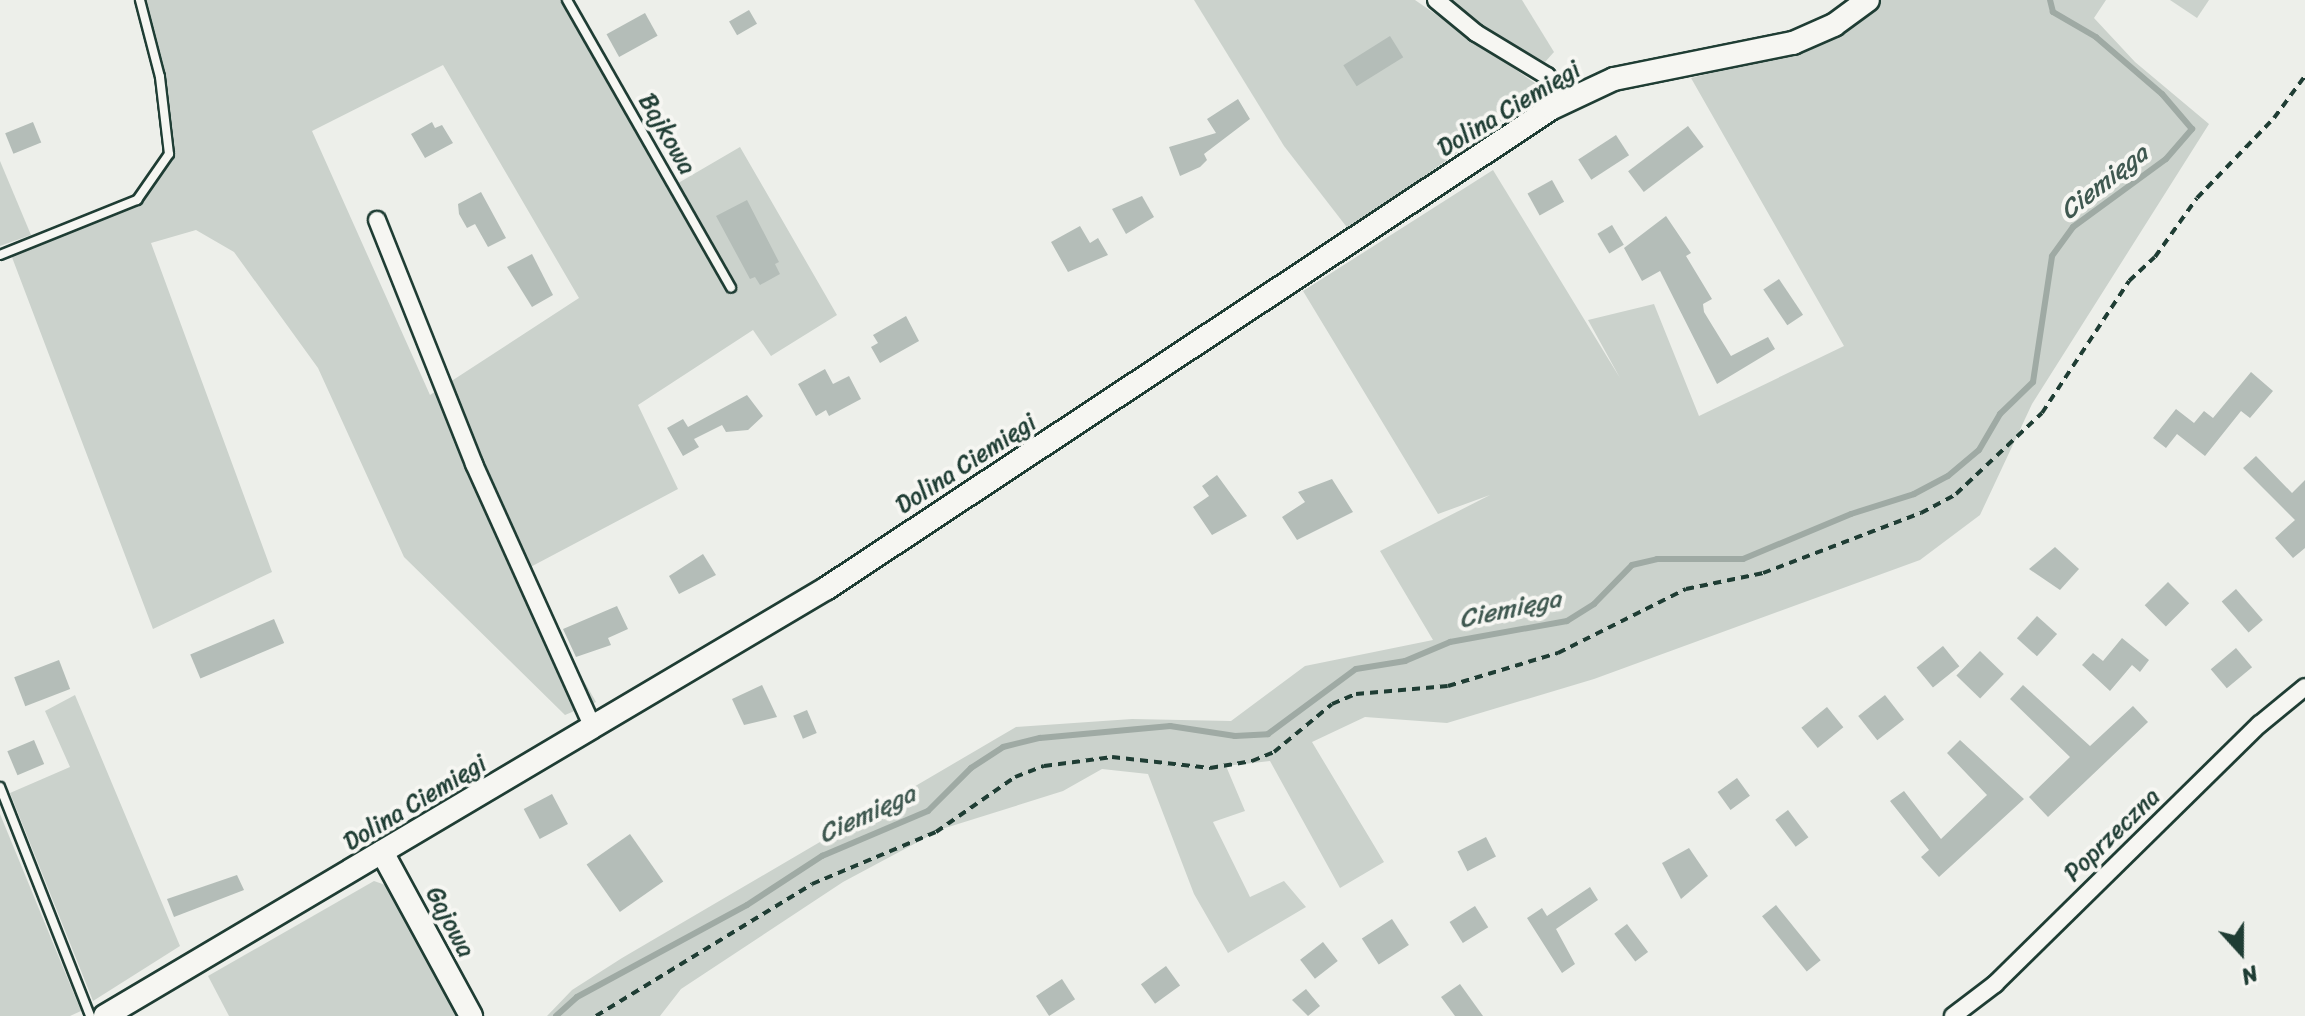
<!DOCTYPE html>
<meta charset="utf-8">
<style>
body{margin:0}
#map{position:relative;width:2305px;height:1016px;overflow:hidden;background:#edefea;font-family:Sriracha,sans-serif}
div>[style]{position:absolute}
.green>*{inset:0;background:#cbd2cc}
.stream>*{height:6px;margin:-3px;padding:0 3px;transform-origin:3px;border-radius:3px;background:#9faaa4}
.building>*{inset:0;background:#b4bdb8;transform-origin:0 0}
.path>*{height:4px;margin-top:-2px;transform-origin:0;background:repeating-linear-gradient(90deg,#1f3d34 0 8px,transparent 0 14px)}
.roads{filter:drop-shadow(2px 0 #1f3d34) drop-shadow(-2px 0 #1f3d34) drop-shadow(0 2px #1f3d34) drop-shadow(0 -2px #1f3d34)}
.lane>*{height:8px;margin:-4px;padding:0 4px;transform-origin:4px;border-radius:4px;background:#f6f6f2}
.street>*{height:16px;margin:-8px;padding:0 8px;transform-origin:8px;border-radius:8px;background:#f6f6f2}
.secondary>*{height:22px;margin:-11px;padding:0 11px;transform-origin:11px;border-radius:11px;background:#f6f6f2}
span{translate:-50% -50%;white-space:nowrap;text-align:center;line-height:1.15;-webkit-text-stroke:8px #f6f6f2;paint-order:stroke}
.street-label{font-size:24px;color:#1f3d34}
.water-label{font-size:26px;color:#3f5850;font-style:italic}
.north{position:absolute;left:2201px;top:912px;width:80px;height:80px;-webkit-text-stroke:6px #f6f6f2;paint-order:stroke;rotate:159deg;font-size:22px;font-weight:700;line-height:32px;text-align:center;color:#1f3d34}
.north::after{content:'';display:block;margin:auto;width:28px;height:36px;background:#1f3d34;clip-path:polygon(50% 0,100% 100%,50% 72%,0 100%)}
</style>
<div id="map">
<div class="green">
<div style="clip-path:polygon(evenodd,140px 0,560px 0,668px 189px,740px 147px,837px 315px,771px 356px,753px 330px,638px 405px,678px 489px,521px 572px,596px 702px,565px 715px,404px 557px,318px 368px,234px 252px,196px 230px,151px 243px,272px 572px,153px 629px,10px 252px,137px 200px,168px 154px,160px 77px,140px 0,443px 65px,579px 298px,430px 395px,312px 131px,443px 65px)"></div>
<div style="clip-path:polygon(1194px 0,1415px 0,1535px 83px,1537px 96px,1349px 230px,1284px 146px)"></div>
<div style="clip-path:polygon(1449px 0,1522px 0,1554px 52px,1545px 62px,1481px 26px)"></div>
<div style="clip-path:polygon(1880px 0,2106px 0,2094px 18px,2135px 62px,2209px 124px,2032px 404px,1980px 515px,1920px 560px,1594px 679px,1447px 723px,1365px 717px,1312px 742px,1384px 862px,1340px 888px,1270px 761px,1226px 766px,1245px 811px,1213px 822px,1250px 897px,1284px 881px,1306px 907px,1228px 953px,1194px 894px,1148px 774px,1102px 769px,1063px 791px,942px 829px,843px 882px,681px 989px,660px 1016px,547px 1016px,572px 990px,622px 958px,1016px 727px,1132px 719px,1231px 721px,1305px 666px,1433px 640px,1380px 551px,1490px 495px,1438px 514px,1303px 291px,1493px 170px,1620px 378px,1588px 320px,1654px 304px,1699px 416px,1844px 346px,1691px 78px,1810px 49px,1861px 19px)"></div>
<div style="clip-path:polygon(2170px 0,2209px 0,2197px 18px)"></div>
<div style="clip-path:polygon(0 161px,31px 235px,0 246px)"></div>
<div style="clip-path:polygon(75px 695px,180px 946px,93px 1001px,10px 793px,70px 767px,45px 711px)"></div>
<div style="clip-path:polygon(0 814px,81px 1011px,70px 1016px,0 1016px)"></div>
<div style="clip-path:polygon(374px 881px,391px 887px,459px 1016px,229px 1016px,208px 976px)"></div>
</div>
<div class="stream">
<div style="left:556px;top:1016px;width:28px;rotate:-42deg"></div>
<div style="left:577px;top:997px;width:193px;rotate:-28.4deg"></div>
<div style="left:747px;top:905px;width:90px;rotate:-33.2deg"></div>
<div style="left:822px;top:856px;width:115px;rotate:-23deg"></div>
<div style="left:928px;top:811px;width:61px;rotate:-45deg"></div>
<div style="left:971px;top:768px;width:38px;rotate:-33deg"></div>
<div style="left:1003px;top:747px;width:38px;rotate:-14deg"></div>
<div style="left:1040px;top:738px;width:131px;rotate:-5.3deg"></div>
<div style="left:1170px;top:726px;width:66px;rotate:8.7deg"></div>
<div style="left:1235px;top:736px;width:33px;rotate:-3deg"></div>
<div style="left:1268px;top:734px;width:109px;rotate:-36.5deg"></div>
<div style="left:1356px;top:669px;width:50px;rotate:-9.3deg"></div>
<div style="left:1405px;top:661px;width:49px;rotate:-22.9deg"></div>
<div style="left:1450px;top:642px;width:119px;rotate:-10.2deg"></div>
<div style="left:1567px;top:621px;width:32px;rotate:-32deg"></div>
<div style="left:1594px;top:604px;width:54px;rotate:-45.7deg"></div>
<div style="left:1632px;top:565px;width:26px;rotate:-13deg"></div>
<div style="left:1657px;top:559px;width:86px"></div>
<div style="left:1743px;top:559px;width:117px;rotate:-22.6deg"></div>
<div style="left:1851px;top:514px;width:66px;rotate:-17.6deg"></div>
<div style="left:1914px;top:494px;width:38px;rotate:-28deg"></div>
<div style="left:1948px;top:476px;width:40px;rotate:-40deg"></div>
<div style="left:1979px;top:450px;width:42px;rotate:-59.7deg"></div>
<div style="left:2000px;top:414px;width:46px;rotate:-44.1deg"></div>
<div style="left:2033px;top:382px;width:127px;rotate:-81.4deg"></div>
<div style="left:2052px;top:256px;width:36px;rotate:-54deg"></div>
<div style="left:2073px;top:227px;width:115px;rotate:-36.2deg"></div>
<div style="left:2166px;top:159px;width:40px;rotate:-49deg"></div>
<div style="left:2192px;top:129px;width:46px;rotate:-130.6deg"></div>
<div style="left:2162px;top:94px;width:87px;rotate:-139.2deg"></div>
<div style="left:2096px;top:37px;width:50px;rotate:-149.8deg"></div>
<div style="left:2053px;top:12px;width:12px;rotate:-104deg"></div>
</div>
<div class="building">
<div style="left:749px;top:10px;width:16px;height:23px;rotate:60deg"></div>
<div style="left:645px;top:13px;width:26px;height:44px;rotate:61deg"></div>
<div style="left:1390px;top:36px;width:25px;height:55px;rotate:58deg"></div>
<div style="clip-path:polygon(1238px 99px,1250px 119px,1204px 154px,1207px 160px,1200px 167px,1180px 176px,1169px 147px,1216px 133px,1207px 119px)"></div>
<div style="left:33px;top:122px;width:22px;height:30px;rotate:68deg"></div>
<div style="clip-path:polygon(432px 122px,435px 128px,442px 125px,453px 143px,425px 158px,411px 134px)"></div>
<div style="left:1688px;top:126px;width:26px;height:75px;rotate:53deg"></div>
<div style="left:1616px;top:135px;width:24px;height:45px;rotate:57deg"></div>
<div style="left:1552px;top:180px;width:25px;height:28px;rotate:61deg"></div>
<div style="clip-path:polygon(481px 192px,506px 238px,488px 247px,475px 224px,467px 228px,459px 214px,458px 204px)"></div>
<div style="clip-path:polygon(1142px 196px,1154px 217px,1126px 234px,1112px 209px)"></div>
<div style="clip-path:polygon(747px 200px,779px 262px,775px 264px,780px 274px,760px 285px,755px 277px,750px 279px,716px 216px)"></div>
<div style="clip-path:polygon(1666px 216px,1691px 253px,1686px 256px,1712px 299px,1703px 304px,1704px 312px,1731px 356px,1768px 337px,1775px 349px,1717px 384px,1660px 271px,1642px 281px,1624px 248px)"></div>
<div style="left:1612px;top:225px;width:23px;height:17px;rotate:59deg"></div>
<div style="clip-path:polygon(1080px 226px,1090px 243px,1098px 238px,1108px 255px,1068px 272px,1051px 242px)"></div>
<div style="clip-path:polygon(532px 254px,553px 295px,532px 307px,507px 267px)"></div>
<div style="left:1779px;top:279px;width:43px;height:19px;rotate:56deg"></div>
<div style="clip-path:polygon(906px 316px,919px 341px,880px 363px,871px 347px,878px 343px,873px 335px)"></div>
<div style="clip-path:polygon(825px 369px,833px 384px,849px 376px,861px 399px,829px 416px,826px 410px,816px 416px,798px 384px)"></div>
<div style="clip-path:polygon(2251px 372px,2273px 391px,2250px 418px,2241px 411px,2205px 456px,2177px 434px,2166px 448px,2153px 438px,2176px 409px,2194px 423px,2204px 411px,2213px 418px)"></div>
<div style="clip-path:polygon(747px 395px,763px 416px,748px 430px,726px 432px,722px 425px,694px 439px,699px 447px,683px 456px,667px 428px,683px 419px,688px 427px)"></div>
<div style="clip-path:polygon(2256px 456px,2292px 493px,2305px 480px,2305px 548px,2293px 558px,2275px 538px,2295px 520px,2243px 468px)"></div>
<div style="clip-path:polygon(1217px 475px,1247px 516px,1212px 535px,1193px 507px,1209px 496px,1202px 486px)"></div>
<div style="clip-path:polygon(1332px 479px,1353px 512px,1297px 540px,1282px 517px,1305px 502px,1298px 492px)"></div>
<div style="clip-path:polygon(2055px 547px,2079px 569px,2060px 590px,2029px 569px)"></div>
<div style="clip-path:polygon(703px 554px,716px 575px,679px 594px,669px 576px)"></div>
<div style="left:2168px;top:582px;width:30px;height:33px;rotate:45deg"></div>
<div style="left:2236px;top:589px;width:41px;height:19px;rotate:49deg"></div>
<div style="clip-path:polygon(617px 606px,628px 629px,608px 638px,611px 645px,576px 657px,563px 629px)"></div>
<div style="left:2037px;top:616px;width:27px;height:30px;rotate:42deg"></div>
<div style="left:274px;top:619px;width:26px;height:91px;rotate:67deg"></div>
<div style="clip-path:polygon(2122px 638px,2149px 660px,2140px 672px,2132px 665px,2110px 691px,2082px 665px,2093px 653px,2103px 661px)"></div>
<div style="left:1943px;top:646px;width:26px;height:34px;rotate:51deg"></div>
<div style="left:2236px;top:648px;width:25px;height:33px;rotate:50deg"></div>
<div style="left:1980px;top:651px;width:33px;height:34px;rotate:44deg"></div>
<div style="left:59px;top:660px;width:31px;height:48px;rotate:69deg"></div>
<div style="clip-path:polygon(762px 685px,777px 717px,744px 725px,732px 699px)"></div>
<div style="clip-path:polygon(2023px 685px,2090px 746px,2133px 706px,2148px 722px,2048px 817px,2029px 797px,2070px 757px,2010px 699px)"></div>
<div style="left:1885px;top:695px;width:31px;height:34px;rotate:52deg"></div>
<div style="left:1827px;top:707px;width:26px;height:33px;rotate:51deg"></div>
<div style="left:807px;top:710px;width:25px;height:15px;rotate:67deg"></div>
<div style="left:34px;top:740px;width:26px;height:29px;rotate:67deg"></div>
<div style="clip-path:polygon(1960px 740px,2024px 799px,1939px 877px,1921px 857px,1929px 850px,1890px 801px,1904px 791px,1941px 839px,1987px 795px,1947px 753px)"></div>
<div style="left:1737px;top:778px;width:22px;height:24px;rotate:54deg"></div>
<div style="left:552px;top:794px;width:34px;height:32px;rotate:62deg"></div>
<div style="left:1788px;top:810px;width:34px;height:16px;rotate:53deg"></div>
<div style="left:630px;top:834px;width:58px;height:53px;rotate:55deg"></div>
<div style="left:1486px;top:837px;width:22px;height:32px;rotate:63deg"></div>
<div style="clip-path:polygon(1689px 848px,1708px 876px,1681px 899px,1662px 863px)"></div>
<div style="clip-path:polygon(237px 875px,244px 890px,174px 917px,167px 899px)"></div>
<div style="clip-path:polygon(1590px 887px,1598px 900px,1556px 929px,1575px 964px,1562px 973px,1527px 918px,1542px 908px,1547px 916px)"></div>
<div style="left:1776px;top:905px;width:71px;height:18px;rotate:51deg"></div>
<div style="left:1475px;top:906px;width:25px;height:30px;rotate:58deg"></div>
<div style="left:1392px;top:919px;width:31px;height:36px;rotate:57deg"></div>
<div style="left:1627px;top:924px;width:35px;height:16px;rotate:53deg"></div>
<div style="left:1323px;top:942px;width:24px;height:29px;rotate:52deg"></div>
<div style="left:1166px;top:966px;width:24px;height:31px;rotate:54deg"></div>
<div style="left:1062px;top:979px;width:24px;height:31px;rotate:57deg"></div>
<div style="clip-path:polygon(1460px 984px,1483px 1016px,1455px 1016px,1441px 997px)"></div>
<div style="clip-path:polygon(1306px 989px,1320px 1006px,1308px 1016px,1292px 1000px)"></div>
</div>
<div class="path">
<div style="left:596px;top:1016px;width:253px;rotate:-31.4deg"></div>
<div style="left:812px;top:884px;width:134px;rotate:-22.8deg"></div>
<div style="left:936px;top:832px;width:96px;rotate:-34.8deg"></div>
<div style="left:1015px;top:777px;width:31px;rotate:-21deg"></div>
<div style="left:1044px;top:766px;width:69px;rotate:-7.5deg"></div>
<div style="left:1112px;top:757px;width:99px;rotate:6.4deg"></div>
<div style="left:1210px;top:768px;width:43px;rotate:-9.5deg"></div>
<div style="left:1252px;top:761px;width:24px;rotate:-22deg"></div>
<div style="left:1274px;top:752px;width:75px;rotate:-39.6deg"></div>
<div style="left:1332px;top:704px;width:26px;rotate:-23deg"></div>
<div style="left:1356px;top:694px;width:92px;rotate:-5deg"></div>
<div style="left:1448px;top:686px;width:115px;rotate:-16.7deg"></div>
<div style="left:1558px;top:653px;width:143px;rotate:-26.6deg"></div>
<div style="left:1686px;top:589px;width:79px;rotate:-11.7deg"></div>
<div style="left:1763px;top:573px;width:169px;rotate:-20.8deg"></div>
<div style="left:1921px;top:513px;width:40px;rotate:-28deg"></div>
<div style="left:1956px;top:494px;width:118px;rotate:-43.3deg"></div>
<div style="left:2042px;top:413px;width:158px;rotate:-56.6deg"></div>
<div style="left:2129px;top:281px;width:35px;rotate:-43deg"></div>
<div style="left:2155px;top:257px;width:72px;rotate:-54.6deg"></div>
<div style="left:2197px;top:198px;width:111px;rotate:-46.1deg"></div>
<div style="left:2274px;top:118px;width:52px;rotate:-53.6deg"></div>
</div>
<div class="roads">
<div class="lane">
<div style="left:567px;top:0;width:331px;rotate:60.3deg"></div>
<div style="left:0;top:255px;width:148px;rotate:-21.9deg"></div>
<div style="left:137px;top:200px;width:56px;rotate:-55.2deg"></div>
<div style="left:169px;top:154px;width:78px;rotate:-96.7deg"></div>
<div style="left:160px;top:77px;width:80px;rotate:-104.6deg"></div>
<div style="left:0;top:787px;width:246px;rotate:68.5deg"></div>
</div>
<div class="street">
<div style="left:1436px;top:0;width:52px;rotate:39.5deg"></div>
<div style="left:1476px;top:33px;width:83px;rotate:31.2deg"></div>
<div style="left:1547px;top:76px;width:30px;rotate:53deg"></div>
<div style="left:377px;top:220px;width:263px;rotate:68.3deg"></div>
<div style="left:474px;top:464px;width:290px;rotate:65.7deg"></div>
<div style="left:1953px;top:1016px;width:53px;rotate:-37.3deg"></div>
<div style="left:1995px;top:984px;width:371px;rotate:-44.5deg"></div>
<div style="left:2260px;top:724px;width:58px;rotate:-39.4deg"></div>
</div>
<div class="secondary">
<div style="left:382px;top:852px;width:187px;rotate:61.5deg"></div>
<div style="left:105px;top:1016px;width:839px;rotate:-30.66deg"></div>
<div style="left:827px;top:588px;width:869px;rotate:-33.51deg"></div>
<div style="left:1552px;top:108px;width:68px;rotate:-25.1deg"></div>
<div style="left:1614px;top:79px;width:183px;rotate:-11.4deg"></div>
<div style="left:1793px;top:43px;width:45px;rotate:-23.7deg"></div>
<div style="left:1834px;top:25px;width:42px;rotate:-36.3deg"></div>
</div>
</div>
<div class="street-label">
<span style="left:1509px;top:109px;rotate:-31deg">Dolina Ciemięgi</span>
<span style="left:667px;top:134px;rotate:60deg">Bajkowa</span>
<span style="left:966px;top:464px;rotate:-33deg">Dolina Ciemięgi</span>
<span style="left:415px;top:803px;rotate:-31deg">Dolina Ciemięgi</span>
<span style="left:2112px;top:835px;rotate:-44deg">Poprzeczna</span>
<span style="left:450px;top:922px;rotate:62deg">Gajowa</span>
</div>
<div class="water-label">
<span style="left:2104px;top:182px;rotate:-38deg">Ciemięga</span>
<span style="left:1510px;top:609px;rotate:-12deg">Ciemięga</span>
<span style="left:867px;top:814px;rotate:-25deg">Ciemięga</span>
</div>
<div class="north">N</div>
</div>
